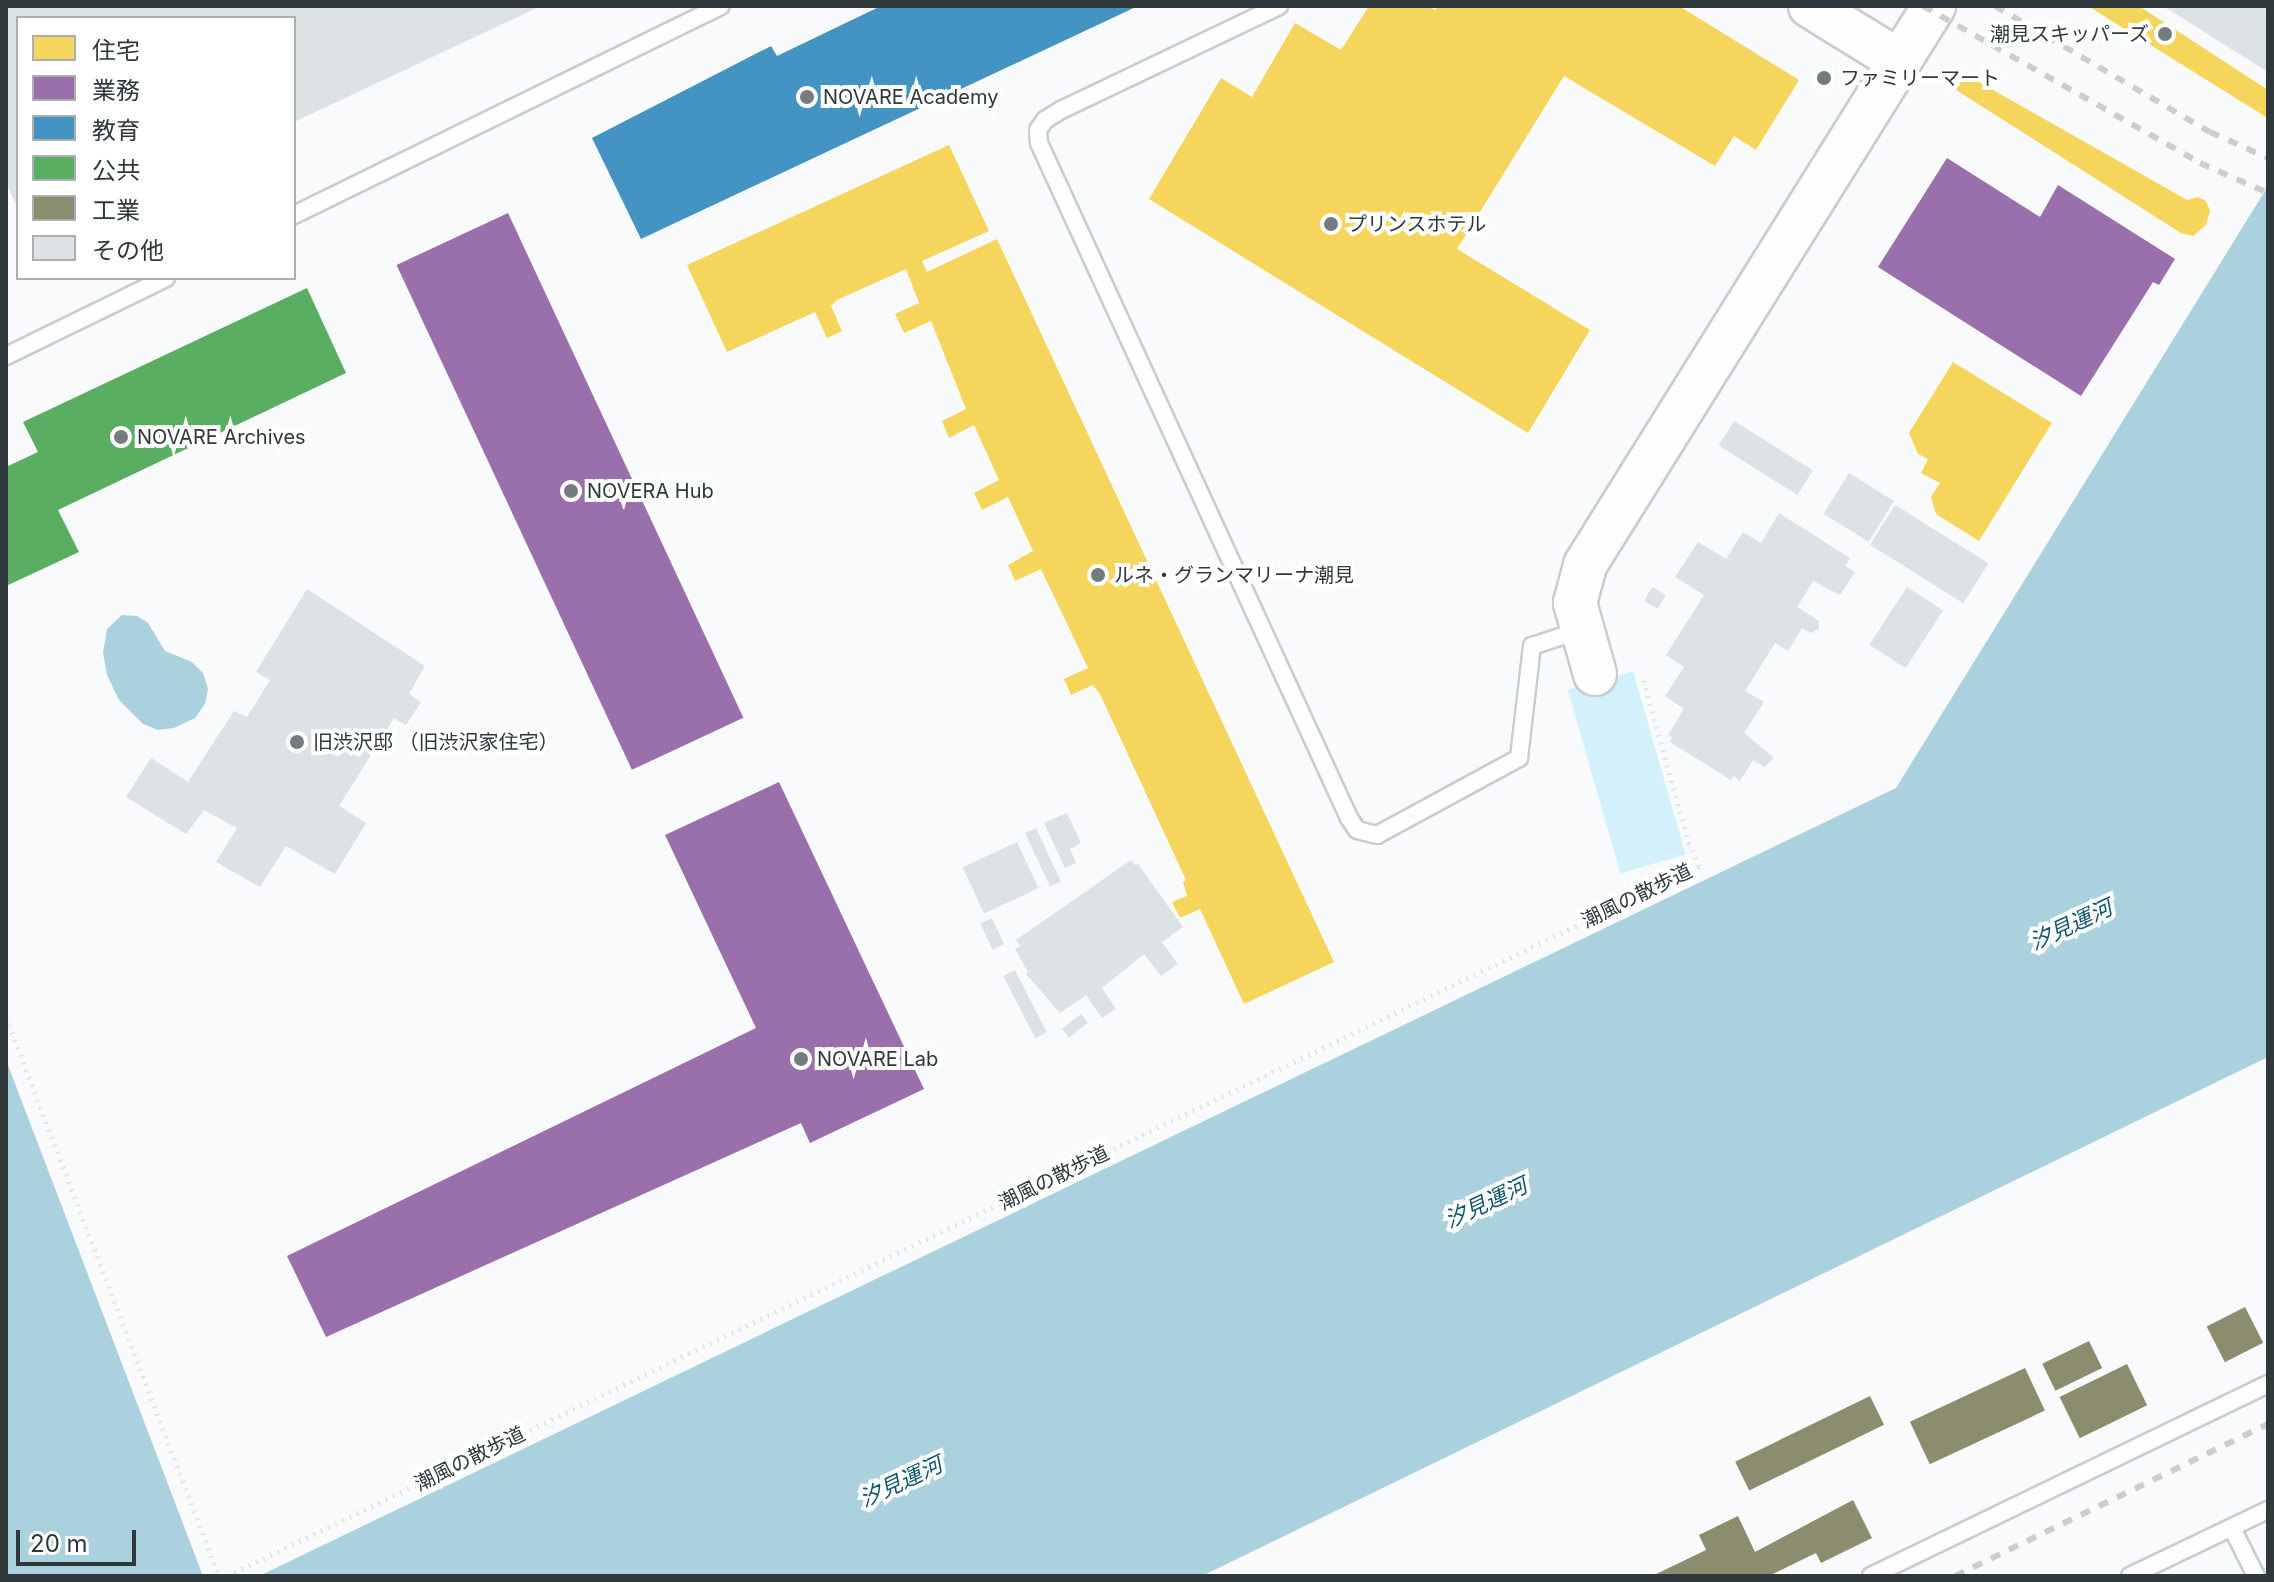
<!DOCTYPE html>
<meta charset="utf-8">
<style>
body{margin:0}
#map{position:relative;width:2274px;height:1582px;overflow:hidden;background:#f8fafc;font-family:Inter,"Noto Sans JP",sans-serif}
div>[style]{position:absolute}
.green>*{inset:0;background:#d3f1fc;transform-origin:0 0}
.water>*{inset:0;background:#abd1de}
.homes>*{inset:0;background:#f6d55c}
.offices>*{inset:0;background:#9970ab;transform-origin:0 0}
.schools>*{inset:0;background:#4393c3}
.public>*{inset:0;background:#5aae61}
.industry>*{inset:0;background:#8c8c6e;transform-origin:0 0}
.building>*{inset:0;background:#dde2e4;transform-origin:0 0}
.path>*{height:5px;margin-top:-2.5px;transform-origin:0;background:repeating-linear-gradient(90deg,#e4e5e5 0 2px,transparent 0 8px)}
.roads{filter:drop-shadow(2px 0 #c8cdd0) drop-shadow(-2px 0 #c8cdd0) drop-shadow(0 2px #c8cdd0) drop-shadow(0 -2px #c8cdd0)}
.service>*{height:16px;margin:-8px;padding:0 8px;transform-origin:8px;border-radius:8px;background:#fefeff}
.tertiary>*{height:42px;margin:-21px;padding:0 21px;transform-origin:21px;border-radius:21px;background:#fefeff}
.rail>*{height:6px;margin-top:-3px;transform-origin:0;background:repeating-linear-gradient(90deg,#cccdce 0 10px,transparent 0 20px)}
.dots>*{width:22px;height:22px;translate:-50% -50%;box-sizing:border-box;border:4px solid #fff;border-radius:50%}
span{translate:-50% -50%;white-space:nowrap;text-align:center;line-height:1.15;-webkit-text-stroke:8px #fff;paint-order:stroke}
.poi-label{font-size:20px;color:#2f383b}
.right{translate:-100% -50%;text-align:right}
.left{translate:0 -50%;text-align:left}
.street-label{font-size:20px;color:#2f383b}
.water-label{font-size:22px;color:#0f566a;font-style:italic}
.frame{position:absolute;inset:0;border:8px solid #2f383b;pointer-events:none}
.legend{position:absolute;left:16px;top:16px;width:280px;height:264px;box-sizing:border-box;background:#fff;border:2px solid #acafb1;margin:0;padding:10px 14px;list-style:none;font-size:24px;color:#2f383b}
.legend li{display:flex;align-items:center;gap:16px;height:40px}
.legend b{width:40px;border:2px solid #acafb1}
.scale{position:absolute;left:16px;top:1530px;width:120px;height:36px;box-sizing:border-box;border:4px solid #2f383b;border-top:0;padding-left:10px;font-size:24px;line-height:28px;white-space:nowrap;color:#2f383b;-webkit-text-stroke:6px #fff;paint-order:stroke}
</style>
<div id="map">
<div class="green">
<div style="left:1633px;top:671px;width:191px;height:68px;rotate:74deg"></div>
</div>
<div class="water">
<div style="clip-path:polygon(2268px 186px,2268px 1057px,1202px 1576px,259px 1576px,1896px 788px)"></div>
<div style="clip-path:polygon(122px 615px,137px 616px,148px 623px,165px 651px,192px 662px,203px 673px,208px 689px,205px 704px,195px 718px,174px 728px,158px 730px,143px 724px,119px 700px,107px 675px,103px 653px,107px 629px)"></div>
<div style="clip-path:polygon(6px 1060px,203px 1576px,6px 1576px)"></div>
</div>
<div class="homes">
<div style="clip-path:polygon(1369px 6px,1427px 6px,1435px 10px,1438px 6px,1679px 6px,1799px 80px,1756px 150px,1734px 136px,1715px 166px,1564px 76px,1457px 249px,1590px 330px,1528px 433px,1149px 199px,1221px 78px,1252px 97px,1295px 23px,1341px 50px)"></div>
<div style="clip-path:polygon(2088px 6px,2139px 6px,2268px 90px,2268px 113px,2266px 117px)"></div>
<div style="clip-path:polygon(1965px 74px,2187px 200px,2198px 197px,2206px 201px,2210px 211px,2206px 225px,2193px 236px,2181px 233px,1956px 90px)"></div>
<div style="clip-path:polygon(949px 145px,989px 231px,922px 261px,927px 272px,997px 239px,1334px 962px,1244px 1004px,1200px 909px,1180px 918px,1172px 902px,1187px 896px,1183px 882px,1186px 880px,1100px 694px,1093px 685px,1071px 695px,1064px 679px,1088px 668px,1041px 569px,1015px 581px,1008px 565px,1033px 551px,1008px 497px,982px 510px,974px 493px,999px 480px,974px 425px,949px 438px,942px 421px,966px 409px,931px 321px,904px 333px,895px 314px,919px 303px,906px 269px,837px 300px,831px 306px,842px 331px,827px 338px,815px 312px,727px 352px,687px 265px)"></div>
<div style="clip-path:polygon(1953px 362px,2052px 423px,1979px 541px,1936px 514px,1931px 497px,1940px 483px,1921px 473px,1928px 459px,1918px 454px,1909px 433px)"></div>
</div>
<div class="offices">
<div style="clip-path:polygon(1947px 158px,2040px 217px,2058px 185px,2175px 259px,2159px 285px,2153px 282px,2081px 396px,1878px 267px)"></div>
<div style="left:508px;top:213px;width:557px;height:123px;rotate:65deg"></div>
<div style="clip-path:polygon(779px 782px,924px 1089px,810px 1143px,801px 1123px,326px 1337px,287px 1256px,756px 1028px,665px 835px)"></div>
</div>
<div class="schools">
<div style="clip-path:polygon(881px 6px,1138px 6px,641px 239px,592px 138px,771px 46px,777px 56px)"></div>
</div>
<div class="public">
<div style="clip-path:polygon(307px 288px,346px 373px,58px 510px,79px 552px,6px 586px,6px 467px,38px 452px,23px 422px)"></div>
</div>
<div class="industry">
<div style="left:2245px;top:1307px;width:40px;height:43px;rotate:63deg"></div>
<div style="left:2089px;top:1341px;width:30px;height:52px;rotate:64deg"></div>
<div style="left:2127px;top:1364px;width:46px;height:75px;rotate:64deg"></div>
<div style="left:2025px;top:1368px;width:47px;height:127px;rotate:65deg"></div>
<div style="left:1870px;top:1396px;width:32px;height:150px;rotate:64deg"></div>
<div style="clip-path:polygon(1853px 1500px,1872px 1538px,1821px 1563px,1816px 1553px,1769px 1576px,1652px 1576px,1706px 1550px,1699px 1535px,1738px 1516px,1755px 1552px)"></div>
</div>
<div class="building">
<div style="clip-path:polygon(6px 6px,541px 6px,294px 122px,294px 18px,18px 18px,18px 209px,6px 183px)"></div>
<div style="clip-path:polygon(2163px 6px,2261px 6px,2268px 10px,2268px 72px)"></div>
<div style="left:1734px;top:421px;width:93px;height:29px;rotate:32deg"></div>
<div style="left:1849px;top:473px;width:53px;height:48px;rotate:32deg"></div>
<div style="left:1895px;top:505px;width:110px;height:47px;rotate:32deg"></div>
<div style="clip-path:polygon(1779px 513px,1850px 558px,1845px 566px,1855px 572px,1840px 595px,1813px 581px,1797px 607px,1819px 621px,1819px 629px,1811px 633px,1802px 628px,1788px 651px,1775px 643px,1745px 691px,1764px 702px,1744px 733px,1774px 758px,1765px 767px,1753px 760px,1740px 781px,1734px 776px,1731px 780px,1670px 742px,1672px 737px,1668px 735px,1684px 709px,1665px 696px,1684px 667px,1666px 655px,1704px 595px,1675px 577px,1698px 542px,1726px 559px,1743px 532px,1761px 543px)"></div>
<div style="left:1652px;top:587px;width:16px;height:16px;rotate:30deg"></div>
<div style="left:1907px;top:587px;width:43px;height:69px;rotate:33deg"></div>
<div style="clip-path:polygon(307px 589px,425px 666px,409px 694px,421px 702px,406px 725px,394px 718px,339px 806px,366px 823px,335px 874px,286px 846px,260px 887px,216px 862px,237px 828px,204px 810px,186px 834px,126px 797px,151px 758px,188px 782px,234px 711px,247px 717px,270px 680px,256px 672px)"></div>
<div style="clip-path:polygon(1067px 813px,1081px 843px,1070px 849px,1076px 863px,1065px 868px,1044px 823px)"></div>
<div style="left:1036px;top:828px;width:59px;height:12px;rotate:65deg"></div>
<div style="left:1017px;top:842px;width:51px;height:60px;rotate:65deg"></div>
<div style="clip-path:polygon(1131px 860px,1135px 865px,1138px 864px,1183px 927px,1162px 942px,1178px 964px,1161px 976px,1144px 954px,1102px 988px,1116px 1009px,1102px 1018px,1086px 995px,1060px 1013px,1026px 974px,1028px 972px,1015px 949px,1021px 946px,1016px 940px)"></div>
<div style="left:992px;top:918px;width:29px;height:13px;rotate:65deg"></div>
<div style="left:1015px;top:970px;width:70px;height:13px;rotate:63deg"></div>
<div style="left:1081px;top:1014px;width:11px;height:24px;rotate:52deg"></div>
</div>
<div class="path">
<div style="left:6px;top:1017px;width:598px;rotate:69.14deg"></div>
<div style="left:227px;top:1576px;width:1635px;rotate:-25.73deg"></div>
<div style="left:1700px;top:866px;width:25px;rotate:-117deg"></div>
<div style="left:1689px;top:844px;width:175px;rotate:-105.5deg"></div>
</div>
<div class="roads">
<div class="service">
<div style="left:1279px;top:6px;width:242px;rotate:154.5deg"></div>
<div style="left:1061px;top:110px;width:19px;rotate:148deg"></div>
<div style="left:1045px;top:120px;width:12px;rotate:125deg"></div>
<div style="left:1038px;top:130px;width:13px;rotate:86deg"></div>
<div style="left:1039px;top:143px;width:743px;rotate:65.33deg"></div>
<div style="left:1349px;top:818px;width:14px;rotate:56deg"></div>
<div style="left:1357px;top:830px;width:21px;rotate:14deg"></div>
<div style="left:1377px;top:835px;width:162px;rotate:-28.5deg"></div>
<div style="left:1519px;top:758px;width:113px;rotate:-83.4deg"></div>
<div style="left:1532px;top:646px;width:52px;rotate:-18.1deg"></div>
<div style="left:294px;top:215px;width:475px;rotate:-26.1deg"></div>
<div style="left:6px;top:356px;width:178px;rotate:-26deg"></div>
<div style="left:2232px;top:1528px;width:54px;rotate:63.4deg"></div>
<div style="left:1871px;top:1576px;width:441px;rotate:-25.8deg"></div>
<div style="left:2130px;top:1576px;width:153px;rotate:-25.6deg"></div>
</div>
<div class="tertiary">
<div style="left:1810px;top:6px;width:105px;rotate:31.7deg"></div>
<div style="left:1595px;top:674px;width:74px;rotate:-105.7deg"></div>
<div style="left:1575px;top:603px;width:39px;rotate:-75deg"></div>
<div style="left:1585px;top:565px;width:659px;rotate:-58.02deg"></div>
</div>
</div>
<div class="rail">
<div style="left:1923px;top:6px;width:318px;rotate:29.5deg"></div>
<div style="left:2200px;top:163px;width:74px;rotate:23.8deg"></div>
<div style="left:1995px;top:6px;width:249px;rotate:30.4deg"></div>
<div style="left:2210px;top:132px;width:64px;rotate:24.1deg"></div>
<div style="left:1955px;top:1576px;width:348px;rotate:-25.9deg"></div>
</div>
<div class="dots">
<div style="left:2165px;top:34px;background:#757c7f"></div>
<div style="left:1824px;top:78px;background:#757c7f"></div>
<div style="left:807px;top:97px;background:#757c7f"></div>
<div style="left:1331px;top:224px;background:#757c7f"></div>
<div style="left:121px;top:437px;background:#757c7f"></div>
<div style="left:571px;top:491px;background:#757c7f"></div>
<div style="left:1098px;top:575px;background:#757c7f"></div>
<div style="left:297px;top:742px;background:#757c7f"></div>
<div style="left:801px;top:1059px;background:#757c7f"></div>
</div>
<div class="poi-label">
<span class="right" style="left:2149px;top:34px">潮見スキッパーズ</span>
<span class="left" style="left:1840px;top:78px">ファミリーマート</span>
<span class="left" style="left:823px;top:97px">NOVARE Academy</span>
<span class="left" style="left:1347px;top:224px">プリンスホテル</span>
<span class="left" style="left:137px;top:437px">NOVARE Archives</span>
<span class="left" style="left:587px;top:491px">NOVERA Hub</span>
<span class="left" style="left:1114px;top:575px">ルネ・グランマリーナ潮見</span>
<span class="left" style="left:313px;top:742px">旧渋沢邸 （旧渋沢家住宅）</span>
<span class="left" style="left:817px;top:1059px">NOVARE Lab</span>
</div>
<div class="street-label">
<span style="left:1637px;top:896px;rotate:-26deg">潮風の散歩道</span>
<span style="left:1054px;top:1178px;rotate:-26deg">潮風の散歩道</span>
<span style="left:470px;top:1459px;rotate:-26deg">潮風の散歩道</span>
</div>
<div class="water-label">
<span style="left:2071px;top:925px;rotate:-25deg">汐見運河</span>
<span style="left:1486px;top:1203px;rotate:-25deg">汐見運河</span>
<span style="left:901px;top:1482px;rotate:-25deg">汐見運河</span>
</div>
<div class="frame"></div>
<ul class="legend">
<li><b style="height:22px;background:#f6d55c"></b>住宅</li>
<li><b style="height:22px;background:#9970ab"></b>業務</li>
<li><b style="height:22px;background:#4393c3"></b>教育</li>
<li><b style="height:22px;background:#5aae61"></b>公共</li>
<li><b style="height:22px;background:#8c8c6e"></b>工業</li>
<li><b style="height:22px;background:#dde2e4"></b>その他</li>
</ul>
<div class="scale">20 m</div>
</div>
